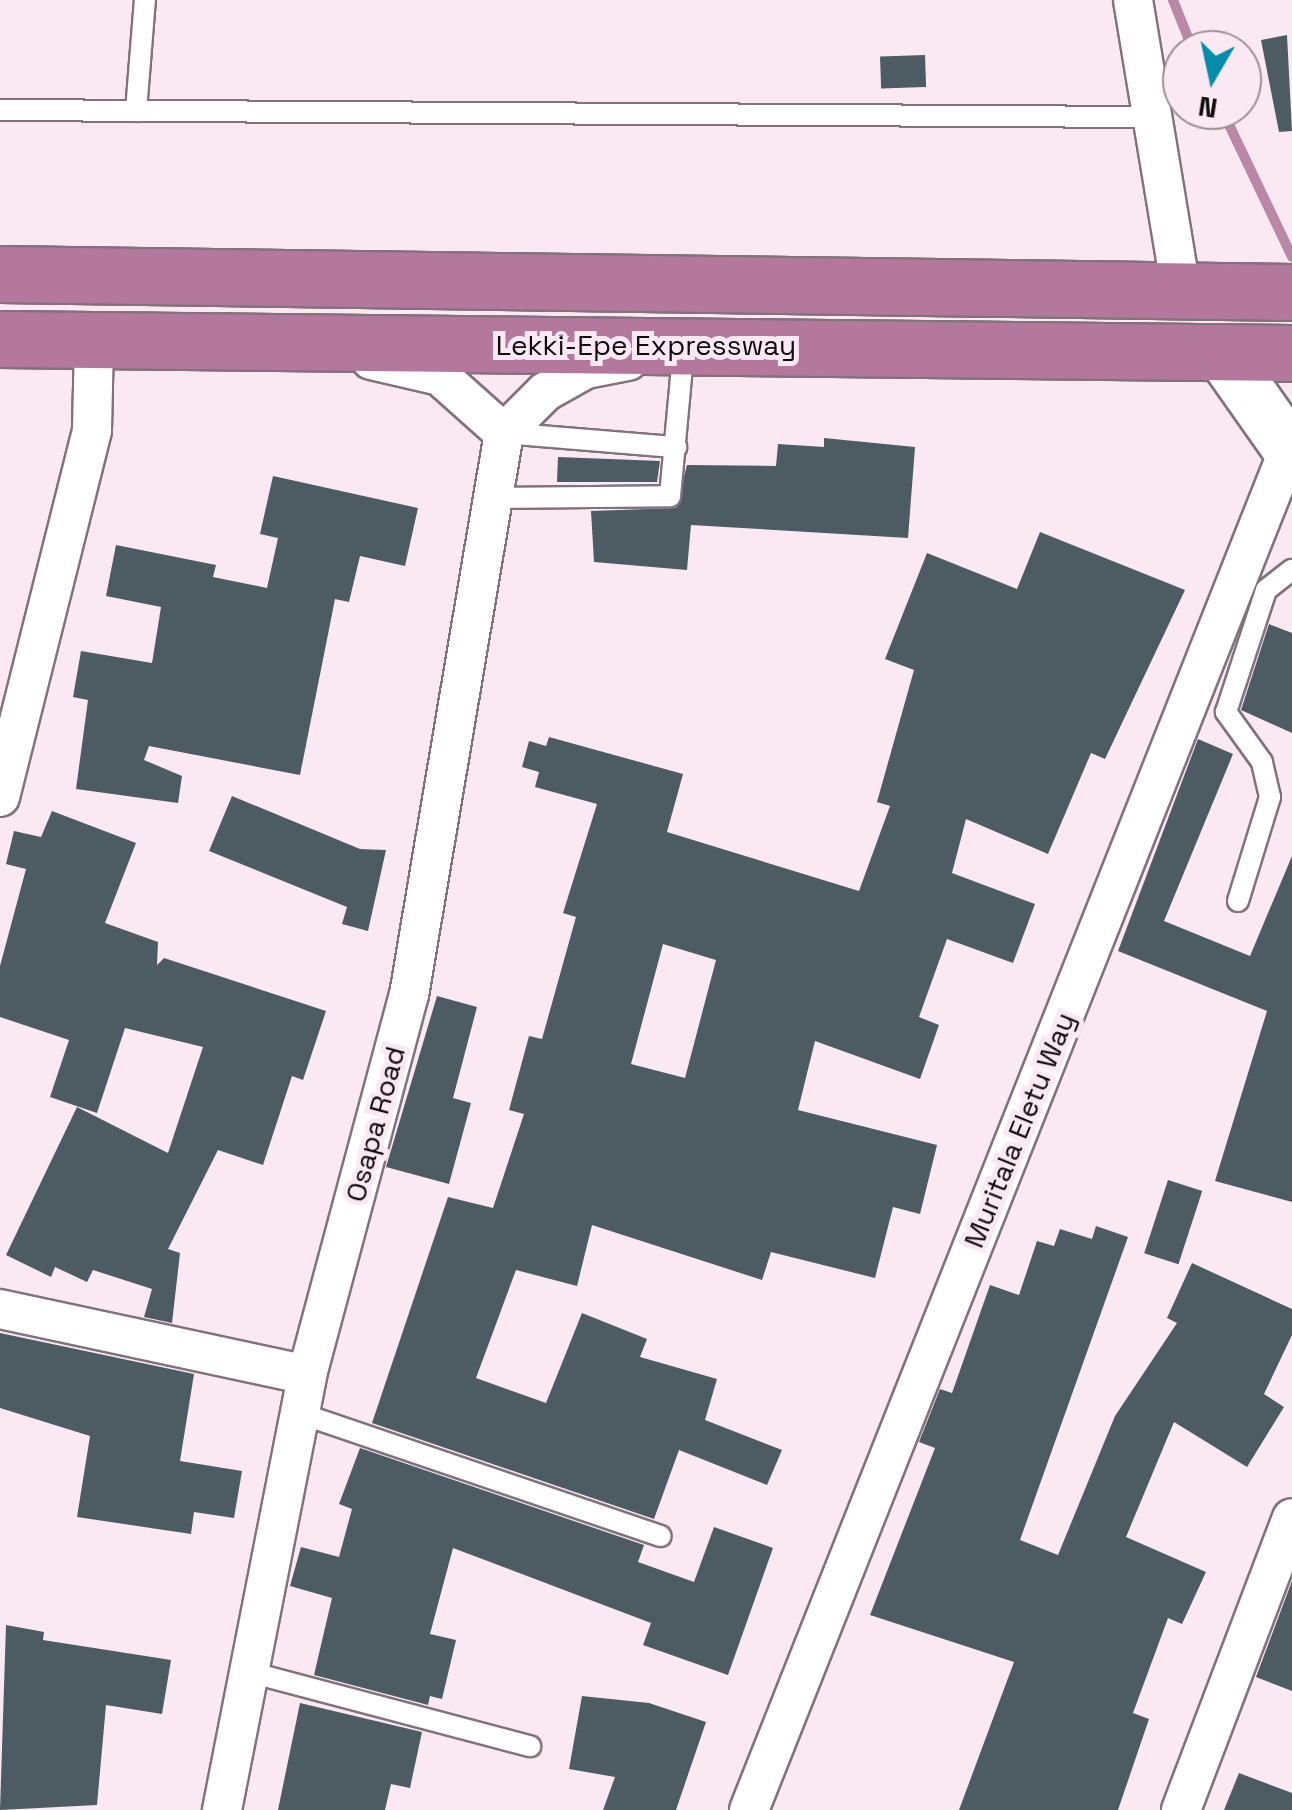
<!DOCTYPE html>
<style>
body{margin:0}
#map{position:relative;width:1292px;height:1810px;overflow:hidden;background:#fae9f2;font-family:"Space Grotesk",sans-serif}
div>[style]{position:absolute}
.stream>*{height:10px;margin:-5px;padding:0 5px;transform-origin:5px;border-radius:5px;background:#ba88a6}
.building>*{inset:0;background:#4c5c62;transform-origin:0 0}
.roads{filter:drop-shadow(2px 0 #81727b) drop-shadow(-2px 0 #81727b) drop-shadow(0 2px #81727b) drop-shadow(0 -2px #81727b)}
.lane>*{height:20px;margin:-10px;padding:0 10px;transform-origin:10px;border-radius:10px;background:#fff}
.street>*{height:38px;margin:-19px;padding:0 19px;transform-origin:19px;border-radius:19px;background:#fff}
.secondary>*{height:52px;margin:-26px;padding:0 26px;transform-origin:26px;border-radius:26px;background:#fff}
.highway>*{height:55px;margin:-27.5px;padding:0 27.5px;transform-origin:27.5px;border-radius:27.5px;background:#b4789d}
span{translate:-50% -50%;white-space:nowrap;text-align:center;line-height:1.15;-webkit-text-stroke:10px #fae9f2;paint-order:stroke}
.street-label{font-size:28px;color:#0f0a0d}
.north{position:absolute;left:1162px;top:30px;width:100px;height:100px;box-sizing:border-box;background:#fae9f2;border:2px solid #9c9096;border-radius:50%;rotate:189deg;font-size:28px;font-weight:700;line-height:40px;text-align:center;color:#0f0a0d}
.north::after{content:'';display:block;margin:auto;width:35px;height:45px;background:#058cab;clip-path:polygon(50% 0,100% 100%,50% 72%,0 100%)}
</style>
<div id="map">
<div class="stream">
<div style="left:1173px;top:0;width:54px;rotate:68.2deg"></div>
<div style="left:1222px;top:110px;width:163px;rotate:64.5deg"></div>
</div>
<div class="building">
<div style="clip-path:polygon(1287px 35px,1292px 131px,1279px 132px,1261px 40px)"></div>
<div style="left:925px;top:55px;width:32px;height:45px;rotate:88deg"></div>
<div style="clip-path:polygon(824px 438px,915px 447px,908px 538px,691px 525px,687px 570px,594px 562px,591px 511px,676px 508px,687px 465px,776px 466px,778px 444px,824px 447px)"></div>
<div style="clip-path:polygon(558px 457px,660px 461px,657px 482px,557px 482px)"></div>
<div style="clip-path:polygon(273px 476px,418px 508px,405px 566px,360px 556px,349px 602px,335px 599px,300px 775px,149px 746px,144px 760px,182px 776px,178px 803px,76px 789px,88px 700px,73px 697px,81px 651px,152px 663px,161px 607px,106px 596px,116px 545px,216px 565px,213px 577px,267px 588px,278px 538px,260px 534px)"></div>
<div style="clip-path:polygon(evenodd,1040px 532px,1185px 590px,1105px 759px,1091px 753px,1048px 854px,966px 819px,952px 873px,1035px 904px,1013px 963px,947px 939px,919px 1017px,939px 1025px,920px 1079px,815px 1041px,798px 1110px,937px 1145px,920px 1214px,893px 1207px,875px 1278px,771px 1252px,762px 1280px,592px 1225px,577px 1286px,516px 1270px,476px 1378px,546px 1403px,582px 1313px,647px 1339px,640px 1357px,717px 1379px,705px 1420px,782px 1450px,767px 1485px,679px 1450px,654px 1519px,372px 1423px,448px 1197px,493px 1208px,524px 1114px,509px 1110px,529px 1036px,542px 1039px,576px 917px,563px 913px,597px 804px,535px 787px,539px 772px,522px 767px,529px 741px,546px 746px,549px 737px,683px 774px,667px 832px,859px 891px,890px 806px,877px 802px,914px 670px,885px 659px,927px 553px,1017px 589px,1040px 532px,663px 944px,716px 960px,685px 1078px,631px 1064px,663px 944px)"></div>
<div style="clip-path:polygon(1269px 624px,1292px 633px,1292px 733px,1241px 710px)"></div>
<div style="clip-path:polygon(1198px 739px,1233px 754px,1164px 921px,1250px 956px,1292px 856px,1292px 1202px,1215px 1181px,1267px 1011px,1118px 951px)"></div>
<div style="clip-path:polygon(232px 796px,360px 849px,386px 850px,368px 931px,342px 924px,347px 907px,209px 851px)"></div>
<div style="clip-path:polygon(52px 811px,136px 843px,105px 923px,158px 942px,157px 965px,164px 958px,326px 1011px,303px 1080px,292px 1076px,263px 1165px,218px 1150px,168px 1249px,180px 1253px,172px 1323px,144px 1317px,152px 1289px,93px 1270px,87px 1282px,55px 1267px,51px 1277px,6px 1255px,77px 1107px,168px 1153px,203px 1047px,125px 1028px,97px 1113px,50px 1097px,69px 1040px,0 1017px,0 966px,26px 869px,6px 864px,14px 831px,41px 837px)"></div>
<div style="clip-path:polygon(437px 996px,477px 1007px,453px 1098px,471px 1103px,449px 1184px,386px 1167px)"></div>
<div style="left:1168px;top:1180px;width:36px;height:77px;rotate:18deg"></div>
<div style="clip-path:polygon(1096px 1226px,1128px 1237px,1020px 1540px,1058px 1555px,1115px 1416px,1177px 1323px,1167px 1318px,1192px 1263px,1292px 1309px,1292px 1335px,1264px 1394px,1284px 1407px,1247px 1467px,1174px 1422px,1126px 1537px,1206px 1572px,1182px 1624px,1168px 1618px,1133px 1713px,1149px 1719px,1118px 1810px,959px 1810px,1014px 1662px,870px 1615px,935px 1448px,919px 1442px,940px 1389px,952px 1393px,990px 1285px,1019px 1295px,1037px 1241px,1054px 1246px,1060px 1229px,1092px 1239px)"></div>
<div style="clip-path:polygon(0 1333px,194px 1374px,180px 1461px,242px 1471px,234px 1518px,194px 1512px,191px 1534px,77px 1517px,90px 1436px,0 1408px)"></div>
<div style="clip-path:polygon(360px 1448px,644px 1545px,638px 1562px,694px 1582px,714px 1527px,773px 1548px,728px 1675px,643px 1645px,651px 1623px,453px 1548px,430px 1634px,456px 1640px,442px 1699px,430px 1696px,428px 1705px,314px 1675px,332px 1598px,290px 1586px,301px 1547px,339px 1557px,352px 1509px,339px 1504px)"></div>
<div style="clip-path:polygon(1292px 1581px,1292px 1691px,1256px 1677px)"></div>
<div style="clip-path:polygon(6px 1625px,44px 1632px,43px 1640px,171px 1660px,162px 1714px,106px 1705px,97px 1805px,0 1810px)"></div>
<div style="clip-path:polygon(582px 1696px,649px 1703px,706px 1722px,676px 1810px,603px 1810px,615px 1777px,569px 1769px)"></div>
<div style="clip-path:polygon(300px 1703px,422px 1732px,410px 1788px,391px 1784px,385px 1810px,278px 1810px)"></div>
<div style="clip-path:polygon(1239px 1773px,1292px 1793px,1292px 1810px,1224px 1810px)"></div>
</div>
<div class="roads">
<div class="lane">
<div style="left:0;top:110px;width:1157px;rotate:0.35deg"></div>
<div style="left:136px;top:111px;width:111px;rotate:-85.4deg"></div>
<div style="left:504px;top:433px;width:173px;rotate:4.7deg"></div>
<div style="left:493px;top:498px;width:177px;rotate:-0.6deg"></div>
<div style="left:670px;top:496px;width:151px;rotate:-84.7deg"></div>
<div style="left:1238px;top:901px;width:109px;rotate:-72.9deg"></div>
<div style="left:1270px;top:797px;width:36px;rotate:-103deg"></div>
<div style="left:1262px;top:762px;width:62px;rotate:-125.8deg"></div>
<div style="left:1226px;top:712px;width:128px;rotate:-71.8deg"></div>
<div style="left:1266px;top:590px;width:33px;rotate:-38deg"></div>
<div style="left:299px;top:1413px;width:382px;rotate:18.8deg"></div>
<div style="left:249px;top:1672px;width:291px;rotate:14.8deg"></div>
</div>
<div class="street">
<div style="left:1133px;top:0;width:294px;rotate:80.6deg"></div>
<div style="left:371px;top:360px;width:71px;rotate:13.1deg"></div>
<div style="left:440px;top:376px;width:86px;rotate:41.7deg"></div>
<div style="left:504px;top:433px;width:58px;rotate:-45deg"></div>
<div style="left:545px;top:392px;width:47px;rotate:-29.3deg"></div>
<div style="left:586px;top:369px;width:43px;rotate:-10.8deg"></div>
<div style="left:0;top:797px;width:378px;rotate:-75.9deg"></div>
<div style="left:92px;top:430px;width:89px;rotate:-88.7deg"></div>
<div style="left:0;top:1309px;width:314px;rotate:12.1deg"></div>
<div style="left:222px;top:1810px;width:443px;rotate:-78.9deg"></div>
<div style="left:307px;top:1375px;width:393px;rotate:-75deg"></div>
<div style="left:409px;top:995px;width:570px;rotate:-80.41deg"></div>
<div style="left:749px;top:1810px;width:1464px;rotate:-68.36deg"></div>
<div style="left:1181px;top:1810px;width:312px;rotate:-69.2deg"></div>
</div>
<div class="secondary">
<div style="left:1221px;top:352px;width:123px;rotate:54.9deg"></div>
</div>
<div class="highway">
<div style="left:0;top:274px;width:1292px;rotate:0.8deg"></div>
<div style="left:0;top:339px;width:1292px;rotate:0.62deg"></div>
</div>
</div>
<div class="street-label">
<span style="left:646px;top:345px">Lekki-Epe Expressway</span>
<span style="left:375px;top:1124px;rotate:-75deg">Osapa Road</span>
<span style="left:1019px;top:1130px;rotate:-68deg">Muritala Eletu Way</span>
</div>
<div class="north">N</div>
</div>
